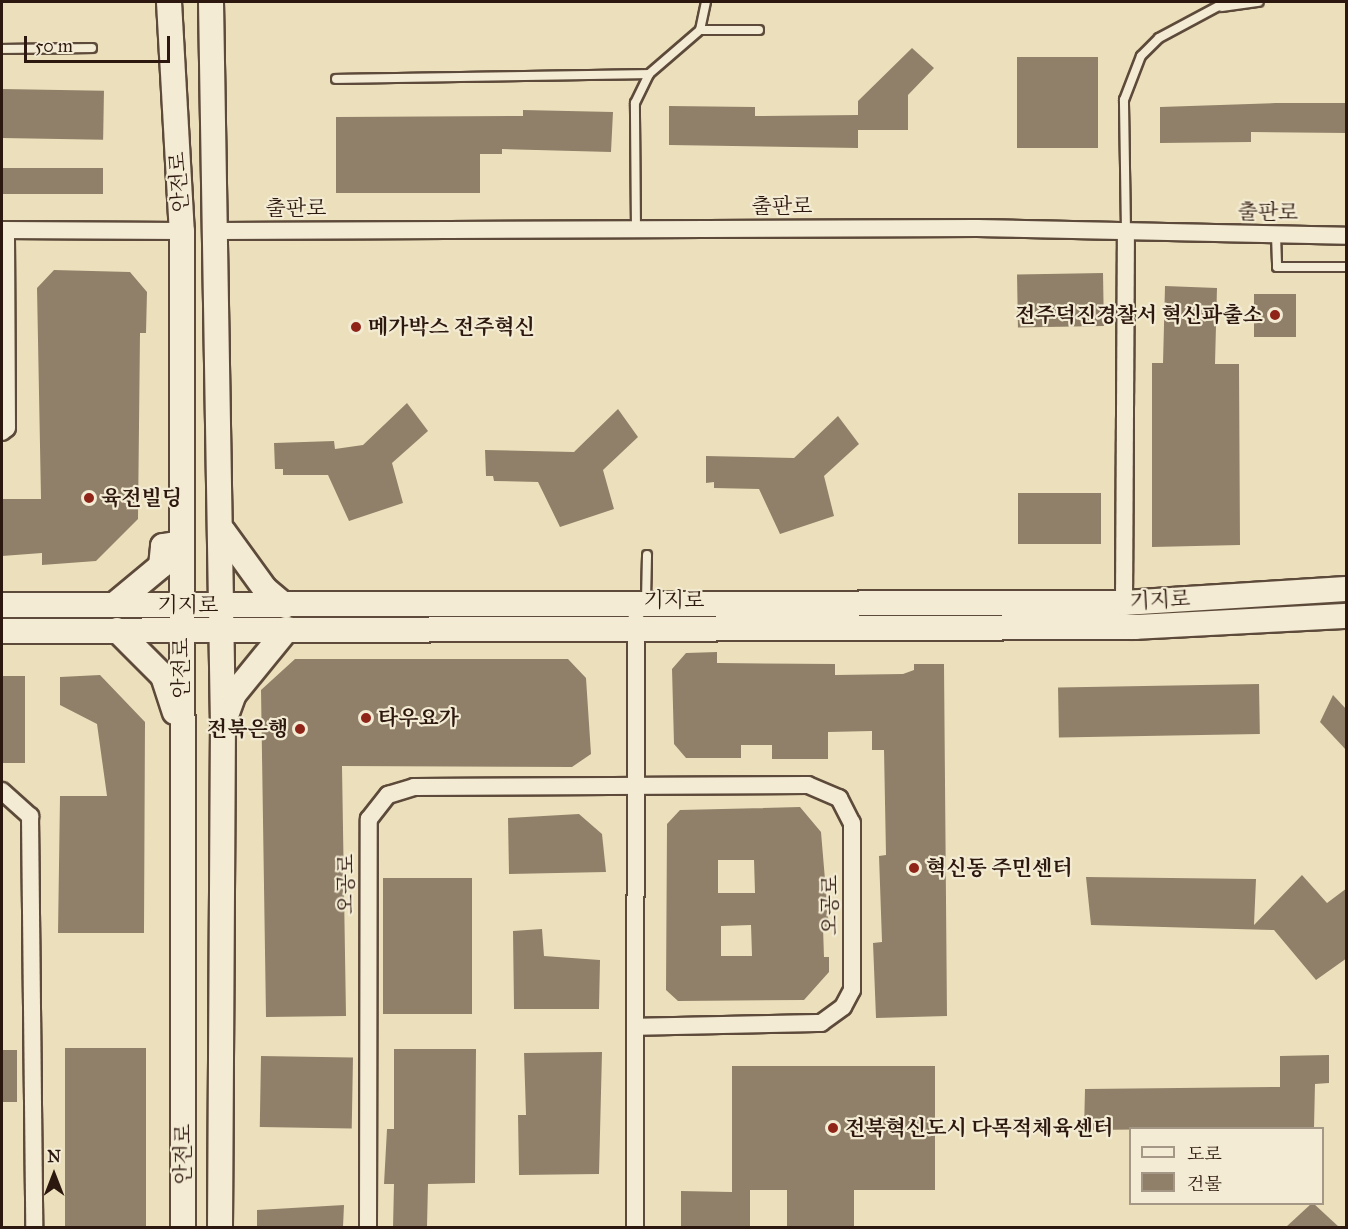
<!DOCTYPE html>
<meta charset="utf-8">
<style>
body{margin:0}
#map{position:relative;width:1348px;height:1229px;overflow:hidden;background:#ece0bc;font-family:"IM FELL Great Primer","Noto Serif KR",serif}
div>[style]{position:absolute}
.building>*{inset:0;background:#908069;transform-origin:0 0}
.roads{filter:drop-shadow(2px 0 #5d4a3a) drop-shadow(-2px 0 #5d4a3a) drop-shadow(0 2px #5d4a3a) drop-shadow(0 -2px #5d4a3a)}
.lane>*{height:8px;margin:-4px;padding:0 4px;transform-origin:4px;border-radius:4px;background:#f3ebd3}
.street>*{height:16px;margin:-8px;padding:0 8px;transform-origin:8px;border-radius:8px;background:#f3ebd3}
.secondary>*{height:24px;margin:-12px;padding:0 12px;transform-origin:12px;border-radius:12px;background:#f3ebd3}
.dots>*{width:16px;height:16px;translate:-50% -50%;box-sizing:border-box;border:3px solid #f3ebd3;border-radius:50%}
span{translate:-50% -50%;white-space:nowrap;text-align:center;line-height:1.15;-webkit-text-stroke:4.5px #f3ebd3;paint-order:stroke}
.street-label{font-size:21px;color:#2d180f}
.poi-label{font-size:21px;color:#2d180f;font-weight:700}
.right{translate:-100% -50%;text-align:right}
.left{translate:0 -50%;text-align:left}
.frame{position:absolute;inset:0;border:3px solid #2d180f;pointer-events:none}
.legend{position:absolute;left:1129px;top:1127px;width:195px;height:78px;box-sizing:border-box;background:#f3ebd3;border:2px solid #a49785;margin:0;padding:8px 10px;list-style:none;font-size:18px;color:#2d180f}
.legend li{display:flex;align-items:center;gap:12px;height:30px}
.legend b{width:30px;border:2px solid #a49785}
.north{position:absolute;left:24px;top:1145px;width:60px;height:60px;-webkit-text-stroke:4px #f3ebd3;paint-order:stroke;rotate:0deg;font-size:16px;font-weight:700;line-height:24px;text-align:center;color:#2d180f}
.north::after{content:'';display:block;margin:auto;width:21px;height:27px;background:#2d180f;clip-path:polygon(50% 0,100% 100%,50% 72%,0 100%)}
.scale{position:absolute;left:24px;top:36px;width:146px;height:27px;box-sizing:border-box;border:3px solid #2d180f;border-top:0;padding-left:8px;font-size:18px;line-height:21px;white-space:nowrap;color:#2d180f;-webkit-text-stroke:4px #f3ebd3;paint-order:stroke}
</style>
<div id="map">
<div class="building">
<div style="clip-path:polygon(912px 48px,934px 68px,908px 95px,908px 130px,858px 130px,858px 148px,669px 145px,669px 106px,755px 107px,755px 116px,858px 115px,858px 101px)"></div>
<div style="left:1017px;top:57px;width:81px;height:91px"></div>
<div style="left:2px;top:89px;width:102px;height:49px;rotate:1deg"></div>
<div style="clip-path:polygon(1276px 103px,1347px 103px,1347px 133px,1251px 132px,1251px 142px,1160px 143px,1160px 107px)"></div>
<div style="clip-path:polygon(523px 110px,613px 112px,611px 152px,502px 149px,502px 154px,480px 154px,480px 193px,336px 193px,336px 117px,523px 116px)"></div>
<div style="left:2px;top:168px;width:101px;height:26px"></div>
<div style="clip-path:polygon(54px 270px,130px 272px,147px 292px,146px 333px,140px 333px,138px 519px,96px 561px,42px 565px,42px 553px,2px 556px,2px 499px,41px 499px,37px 288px)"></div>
<div style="left:1103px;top:273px;width:53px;height:86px;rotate:89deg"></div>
<div style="clip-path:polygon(1165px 286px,1217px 288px,1215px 364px,1239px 364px,1240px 545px,1152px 547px,1152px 363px,1163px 363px)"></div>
<div style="left:1254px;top:294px;width:42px;height:43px"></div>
<div style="clip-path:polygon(407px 403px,428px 431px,392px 463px,403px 503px,349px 521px,328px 475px,283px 475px,283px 469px,275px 469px,274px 443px,334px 441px,335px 449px,363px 445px)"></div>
<div style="clip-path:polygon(618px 409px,638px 437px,603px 470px,614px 509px,560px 527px,538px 482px,494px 481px,493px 476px,486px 476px,485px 450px,574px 452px)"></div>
<div style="clip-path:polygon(838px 416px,859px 444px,824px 476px,834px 516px,780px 534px,759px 489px,714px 488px,714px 482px,706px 483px,706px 456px,794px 458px)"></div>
<div style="left:1018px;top:493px;width:83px;height:51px"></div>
<div style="clip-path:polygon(717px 652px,717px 663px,835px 664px,835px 675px,903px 674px,914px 670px,914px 664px,944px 664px,947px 1016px,876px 1018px,873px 943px,882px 942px,879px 856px,886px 855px,884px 750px,872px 750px,872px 731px,828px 732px,828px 759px,772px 759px,772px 745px,741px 745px,741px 758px,686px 758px,674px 744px,672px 669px,686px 653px)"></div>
<div style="clip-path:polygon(295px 659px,568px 659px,586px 678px,591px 754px,572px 767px,342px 766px,346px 1016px,266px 1017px,261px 690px)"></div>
<div style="clip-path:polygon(100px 675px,145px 722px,144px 933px,58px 933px,60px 796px,107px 796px,97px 724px,60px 705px,60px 677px)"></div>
<div style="left:2px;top:676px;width:23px;height:87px"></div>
<div style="left:1259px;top:684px;width:50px;height:201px;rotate:89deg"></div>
<div style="clip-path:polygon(1333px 695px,1347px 710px,1347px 751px,1320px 722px)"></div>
<div style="clip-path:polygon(evenodd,800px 807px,821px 832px,829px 927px,823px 927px,824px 957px,829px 957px,829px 972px,804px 1000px,678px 1001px,666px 990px,667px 824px,680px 810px,800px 807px,718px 860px,754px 860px,755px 893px,718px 893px,718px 860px,800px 807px,751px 925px,752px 956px,721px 956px,721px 926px,751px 925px)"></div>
<div style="clip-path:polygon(579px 814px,602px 834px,606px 872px,509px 874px,508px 818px)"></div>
<div style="clip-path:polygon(1302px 875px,1327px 903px,1347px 888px,1347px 958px,1316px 980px,1274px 930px,1091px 925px,1086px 877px,1256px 879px,1254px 925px)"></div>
<div style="left:383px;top:878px;width:89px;height:136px"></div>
<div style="clip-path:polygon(542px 929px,544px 956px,600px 960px,599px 1009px,514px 1009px,513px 931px)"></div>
<div style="left:65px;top:1048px;width:81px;height:179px"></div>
<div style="clip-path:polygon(394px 1049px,476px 1049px,475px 1183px,428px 1184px,427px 1227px,393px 1227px,394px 1184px,384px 1184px,387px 1129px,394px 1129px)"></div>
<div style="left:2px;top:1050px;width:15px;height:52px"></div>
<div style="clip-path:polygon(602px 1052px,599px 1174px,519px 1175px,518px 1115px,526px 1115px,524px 1053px)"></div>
<div style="clip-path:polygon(1329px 1055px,1329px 1083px,1315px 1084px,1314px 1128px,1084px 1130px,1085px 1089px,1280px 1087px,1280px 1056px)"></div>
<div style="left:261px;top:1056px;width:92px;height:71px;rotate:1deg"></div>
<div style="clip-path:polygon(732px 1066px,935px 1066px,935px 1190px,854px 1190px,854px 1227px,787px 1227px,787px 1190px,750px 1190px,750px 1227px,681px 1227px,681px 1191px,732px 1192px)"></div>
<div style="clip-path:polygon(1313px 1203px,1339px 1227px,1286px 1227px,1312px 1203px)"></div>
<div style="clip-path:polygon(344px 1205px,343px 1227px,257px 1227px,257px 1210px)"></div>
</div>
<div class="roads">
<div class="lane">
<div style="left:1222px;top:7px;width:37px;rotate:-8deg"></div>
<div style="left:700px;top:30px;width:59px"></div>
<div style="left:2px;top:49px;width:90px;rotate:-0.6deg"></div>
<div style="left:336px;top:79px;width:313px;rotate:-0.9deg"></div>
<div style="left:636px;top:230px;width:127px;rotate:-90.5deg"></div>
<div style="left:635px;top:103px;width:32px;rotate:-64deg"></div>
<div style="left:649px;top:74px;width:67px;rotate:-40.8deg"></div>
<div style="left:700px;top:30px;width:29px;rotate:-78deg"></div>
<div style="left:1126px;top:231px;width:131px;rotate:-90.9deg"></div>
<div style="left:1124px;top:100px;width:47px;rotate:-68.9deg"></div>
<div style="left:1141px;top:56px;width:25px;rotate:-45deg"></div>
<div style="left:1159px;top:38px;width:76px;rotate:-28.2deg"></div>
<div style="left:1276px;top:235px;width:32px;rotate:88deg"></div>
<div style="left:1277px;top:267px;width:69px"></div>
<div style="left:646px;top:600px;width:45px;rotate:-88.7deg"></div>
</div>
<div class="street">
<div style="left:2px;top:230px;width:180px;rotate:0.3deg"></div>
<div style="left:217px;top:231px;width:760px;rotate:-0.23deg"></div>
<div style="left:977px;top:228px;width:369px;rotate:1.2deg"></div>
<div style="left:2px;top:432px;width:6px;rotate:-39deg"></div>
<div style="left:7px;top:428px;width:198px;rotate:-90.3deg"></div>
<div style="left:1124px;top:603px;width:372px;rotate:-89.7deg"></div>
<div style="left:2px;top:791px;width:38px;rotate:42deg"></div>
<div style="left:30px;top:816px;width:412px;rotate:89.4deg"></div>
<div style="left:368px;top:1228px;width:409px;rotate:-89.9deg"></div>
<div style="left:369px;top:819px;width:31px;rotate:-52deg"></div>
<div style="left:388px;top:795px;width:27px;rotate:-17deg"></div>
<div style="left:414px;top:787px;width:394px;rotate:-0.3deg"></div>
<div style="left:808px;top:785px;width:34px;rotate:23deg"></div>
<div style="left:839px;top:798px;width:28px;rotate:63deg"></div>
<div style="left:852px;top:823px;width:167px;rotate:90deg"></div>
<div style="left:852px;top:990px;width:19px;rotate:118deg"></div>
<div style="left:843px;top:1007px;width:27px;rotate:144deg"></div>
<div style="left:821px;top:1023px;width:186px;rotate:178.8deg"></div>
<div style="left:635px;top:1228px;width:608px;rotate:-89.91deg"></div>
</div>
<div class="secondary">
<div style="left:169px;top:2px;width:229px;rotate:86.8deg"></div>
<div style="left:182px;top:231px;width:997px;rotate:89.94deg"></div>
<div style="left:211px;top:2px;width:722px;rotate:89.05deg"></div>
<div style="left:223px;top:531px;width:72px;rotate:54.1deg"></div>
<div style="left:265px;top:589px;width:26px;rotate:40deg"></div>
<div style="left:2px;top:605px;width:1122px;rotate:-0.1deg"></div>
<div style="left:1124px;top:603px;width:222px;rotate:-3.6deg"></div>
<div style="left:114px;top:605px;width:61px;rotate:-39.7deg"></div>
<div style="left:161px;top:566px;width:20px;rotate:-84deg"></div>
<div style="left:163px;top:546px;width:19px;rotate:-9deg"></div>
<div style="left:117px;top:630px;width:65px;rotate:45deg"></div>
<div style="left:163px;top:676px;width:38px;rotate:72deg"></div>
<div style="left:2px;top:631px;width:1133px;rotate:-0.2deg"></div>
<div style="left:1135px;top:627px;width:211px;rotate:-3deg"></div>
<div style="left:220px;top:1228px;width:504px;rotate:-89.66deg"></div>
<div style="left:223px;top:724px;width:32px;rotate:-70deg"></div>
<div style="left:234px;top:694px;width:84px;rotate:-50.8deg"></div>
</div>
</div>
<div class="dots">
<div style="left:1275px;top:315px;background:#8f2418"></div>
<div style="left:356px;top:327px;background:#8f2418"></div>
<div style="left:89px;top:498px;background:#8f2418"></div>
<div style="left:366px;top:718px;background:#8f2418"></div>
<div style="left:300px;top:729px;background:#8f2418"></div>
<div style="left:914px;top:868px;background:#8f2418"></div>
<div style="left:833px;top:1128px;background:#8f2418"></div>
</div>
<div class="street-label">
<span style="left:179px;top:182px;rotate:-94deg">안전로</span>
<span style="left:782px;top:206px">출판로</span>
<span style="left:296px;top:208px">출판로</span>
<span style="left:1268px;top:212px;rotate:1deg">출판로</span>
<span style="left:674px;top:600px">기지로</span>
<span style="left:1160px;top:600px;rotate:-3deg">기지로</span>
<span style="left:188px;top:605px">기지로</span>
<span style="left:181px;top:668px;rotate:-90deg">안전로</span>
<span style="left:346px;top:884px;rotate:-90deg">오공로</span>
<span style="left:830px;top:905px;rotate:-90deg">오공로</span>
<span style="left:183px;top:1154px;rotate:-90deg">안전로</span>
</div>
<div class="poi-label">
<span class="right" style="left:1263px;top:315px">전주덕진경찰서 혁신파출소</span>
<span class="left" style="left:368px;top:327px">메가박스 전주혁신</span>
<span class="left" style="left:101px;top:498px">육전빌딩</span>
<span class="left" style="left:378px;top:718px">타우요가</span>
<span class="right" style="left:288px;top:729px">전북은행</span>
<span class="left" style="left:926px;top:868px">혁신동 주민센터</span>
<span class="left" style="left:845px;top:1128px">전북혁신도시 다목적체육센터</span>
</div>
<div class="frame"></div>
<ul class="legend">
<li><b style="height:8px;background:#f3ebd3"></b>도로</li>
<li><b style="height:16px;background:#908069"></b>건물</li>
</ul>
<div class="north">N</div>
<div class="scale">50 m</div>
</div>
